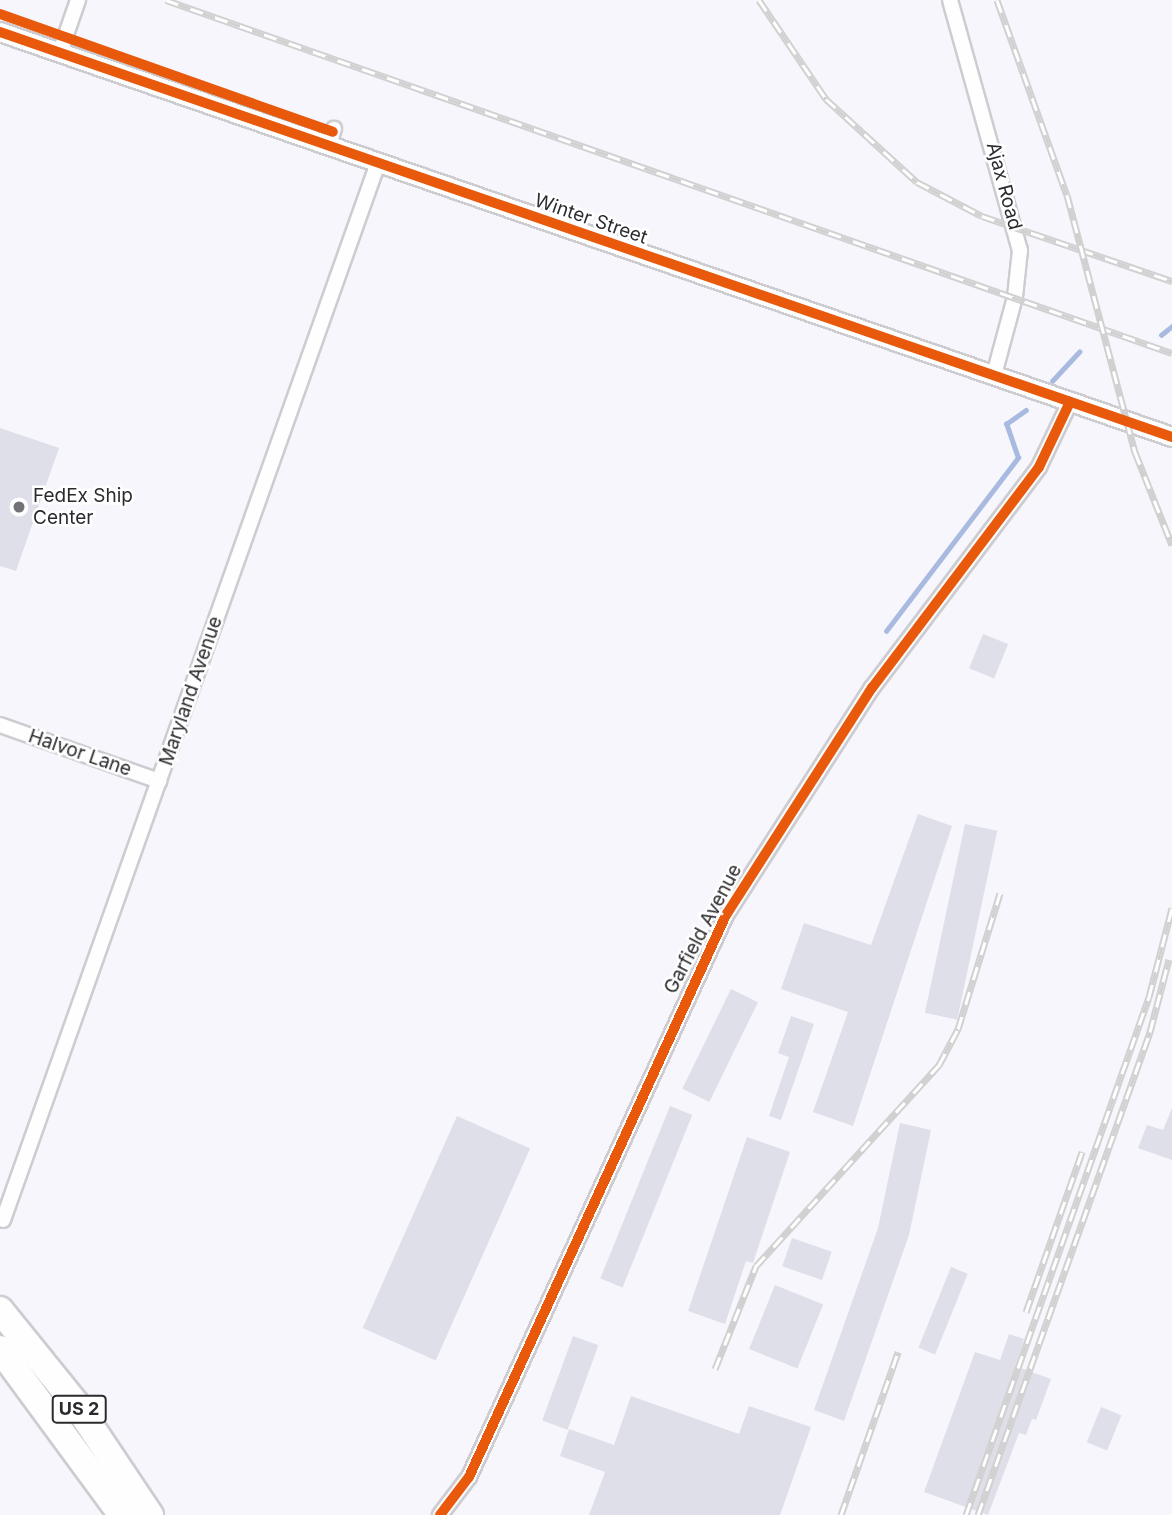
<!DOCTYPE html>
<style>
body{margin:0}
#map{position:relative;width:1172px;height:1515px;overflow:hidden;background:#f6f6fc;font-family:Inter,sans-serif}
div>[style]{position:absolute}
.stream>*{height:4.5px;margin:-2.25px;padding:0 2.25px;transform-origin:2.25px;border-radius:2.25px;background:#a8badf}
.building>*{inset:0;background:#dfdfe9;transform-origin:0 0}
.roads{filter:drop-shadow(2px 0 #ccccd1) drop-shadow(-2px 0 #ccccd1) drop-shadow(0 2px #ccccd1) drop-shadow(0 -2px #ccccd1)}
.minor>*{height:14px;margin:-7px;padding:0 7px;transform-origin:7px;border-radius:7px;background:#fefeff}
.tertiary>*{height:18px;margin:-9px;padding:0 9px;transform-origin:9px;border-radius:9px;background:#fefeff}
.motorway>*{height:26px;margin:-13px;padding:0 13px;transform-origin:13px;border-radius:13px;background:#fefeff}
.rail>*{height:7px;margin-top:-3.5px;transform-origin:0;background:repeating-linear-gradient(90deg,#fff 0 13px,#d1d1d2 0 26px);box-sizing:border-box;border-block:2px solid #d1d1d2}
.cycleway>*{height:10px;margin:-5px;padding:0 5px;transform-origin:5px;border-radius:5px;background:#e8590c}
.dots>*{width:19px;height:19px;translate:-50% -50%;box-sizing:border-box;border:4px solid #fff;border-radius:50%}
span{translate:-50% -50%;white-space:nowrap;text-align:center;line-height:1.15;-webkit-text-stroke:5px #fff;paint-order:stroke}
.shield-label span{padding:2px 5px;background:#fff;border:2px solid;border-radius:5px;-webkit-text-stroke-width:0}
.shield-label{font-size:18px;color:#2b2b2f;font-weight:700}
.street-label{font-size:19px;color:#2b2b2f}
.poi-label{font-size:19px;color:#2b2b2f}
.left{translate:0 -50%;text-align:left}
</style>
<div id="map">
<div class="stream">
<div style="left:1161px;top:335px;width:14px;rotate:-39deg"></div>
<div style="left:1052px;top:381px;width:40px;rotate:-47deg"></div>
<div style="left:886px;top:631px;width:218px;rotate:-52.7deg"></div>
<div style="left:1018px;top:458px;width:36px;rotate:-109deg"></div>
<div style="left:1006px;top:424px;width:24px;rotate:-35deg"></div>
</div>
<div class="building">
<div style="clip-path:polygon(0 428px,59px 448px,16px 571px,0 566px)"></div>
<div style="left:983px;top:634px;width:27px;height:37px;rotate:22deg"></div>
<div style="clip-path:polygon(918px 814px,952px 826px,853px 1126px,813px 1112px,848px 1012px,781px 989px,804px 923px,871px 945px)"></div>
<div style="left:965px;top:824px;width:33px;height:193px;rotate:12deg"></div>
<div style="left:731px;top:989px;width:30px;height:111px;rotate:26deg"></div>
<div style="clip-path:polygon(791px 1016px,814px 1024px,781px 1120px,769px 1116px,789px 1057px,778px 1053px)"></div>
<div style="left:670px;top:1106px;width:24px;height:186px;rotate:22deg"></div>
<div style="clip-path:polygon(1172px 1108px,1172px 1160px,1138px 1148px,1147px 1125px,1163px 1130px)"></div>
<div style="left:457px;top:1116px;width:80px;height:232px;rotate:24deg"></div>
<div style="clip-path:polygon(900px 1123px,931px 1130px,909px 1235px,844px 1421px,814px 1410px,878px 1228px)"></div>
<div style="clip-path:polygon(747px 1137px,790px 1152px,753px 1263px,746px 1261px,725px 1324px,688px 1311px)"></div>
<div style="left:792px;top:1238px;width:42px;height:30px;rotate:19deg"></div>
<div style="left:951px;top:1267px;width:18px;height:87px;rotate:22deg"></div>
<div style="left:775px;top:1285px;width:52px;height:69px;rotate:22deg"></div>
<div style="clip-path:polygon(1009px 1334px,1024px 1339px,1015px 1366px,1051px 1379px,1036px 1420px,1032px 1419px,1026px 1435px,1019px 1433px,988px 1515px,924px 1492px,975px 1352px,1000px 1360px)"></div>
<div style="left:573px;top:1336px;width:27px;height:90px;rotate:20deg"></div>
<div style="clip-path:polygon(631px 1396px,739px 1434px,749px 1406px,811px 1427px,780px 1515px,589px 1515px,605px 1472px,560px 1456px,569px 1429px,614px 1445px)"></div>
<div style="left:1101px;top:1407px;width:22px;height:38px;rotate:22deg"></div>
</div>
<div class="roads">
<div class="minor">
<div style="left:950px;top:0;width:260px;rotate:74.4deg"></div>
<div style="left:1020px;top:250px;width:47px;rotate:96.1deg"></div>
<div style="left:1015px;top:297px;width:81px;rotate:105.1deg"></div>
<div style="left:60px;top:52px;width:55px;rotate:-70.9deg"></div>
<div style="left:329px;top:145px;width:17px;rotate:-73deg"></div>
<div style="left:0;top:725px;width:169px;rotate:19.4deg"></div>
<div style="left:3px;top:1220px;width:1122px;rotate:-70.47deg"></div>
<div style="left:440px;top:1515px;width:48px;rotate:-52.7deg"></div>
<div style="left:469px;top:1477px;width:618px;rotate:-65.43deg"></div>
<div style="left:726px;top:915px;width:270px;rotate:-57.3deg"></div>
<div style="left:872px;top:688px;width:277px;rotate:-52.9deg"></div>
<div style="left:1039px;top:467px;width:72px;rotate:-64.5deg"></div>
</div>
<div class="tertiary">
<div style="left:0;top:32px;width:1240px;rotate:19.06deg"></div>
</div>
<div class="motorway">
<div style="left:0;top:1310px;width:119px;rotate:51.1deg"></div>
<div style="left:75px;top:1403px;width:135px;rotate:56.2deg"></div>
<div style="left:0;top:1349px;width:206px;rotate:53.7deg"></div>
</div>
</div>
<div class="rail">
<div style="left:166px;top:0;width:1066px;rotate:19.34deg"></div>
<div style="left:759px;top:0;width:120px;rotate:55.9deg"></div>
<div style="left:826px;top:99px;width:123px;rotate:42.4deg"></div>
<div style="left:917px;top:182px;width:73px;rotate:27.6deg"></div>
<div style="left:982px;top:216px;width:201px;rotate:18.9deg"></div>
<div style="left:997px;top:0;width:207px;rotate:70.3deg"></div>
<div style="left:1067px;top:195px;width:266px;rotate:75.2deg"></div>
<div style="left:1135px;top:452px;width:100px;rotate:68.3deg"></div>
<div style="left:1026px;top:1312px;width:170px;rotate:-70.7deg"></div>
<div style="left:715px;top:1369px;width:111px;rotate:-68.3deg"></div>
<div style="left:756px;top:1266px;width:272px;rotate:-47.7deg"></div>
<div style="left:939px;top:1065px;width:41px;rotate:-62.2deg"></div>
<div style="left:958px;top:1029px;width:142px;rotate:-72.8deg"></div>
<div style="left:841px;top:1515px;width:173px;rotate:-70.7deg"></div>
<div style="left:966px;top:1515px;width:549px;rotate:-70.54deg"></div>
<div style="left:1149px;top:997px;width:92px;rotate:-75.5deg"></div>
<div style="left:978px;top:1515px;width:513px;rotate:-70.4deg"></div>
<div style="left:1150px;top:1032px;width:75px;rotate:-75.4deg"></div>
</div>
<div class="cycleway">
<div style="left:0;top:14px;width:353px;rotate:19.5deg"></div>
<div style="left:0;top:32px;width:1240px;rotate:19.06deg"></div>
<div style="left:440px;top:1515px;width:48px;rotate:-52.7deg"></div>
<div style="left:469px;top:1477px;width:618px;rotate:-65.43deg"></div>
<div style="left:726px;top:915px;width:270px;rotate:-57.3deg"></div>
<div style="left:872px;top:688px;width:277px;rotate:-52.9deg"></div>
<div style="left:1039px;top:467px;width:72px;rotate:-64.5deg"></div>
</div>
<div class="dots">
<div style="left:19px;top:507px;background:#727277"></div>
</div>
<div class="shield-label">
<span style="left:79px;top:1409px">US 2</span>
</div>
<div class="street-label">
<span style="left:1004px;top:186px;rotate:75deg">Ajax Road</span>
<span style="left:591px;top:219px;rotate:19deg">Winter Street</span>
<span style="left:191px;top:691px;rotate:-71deg">Maryland Avenue</span>
<span style="left:80px;top:753px;rotate:19deg">Halvor Lane</span>
<span style="left:703px;top:929px;rotate:-62deg">Garfield Avenue</span>
</div>
<div class="poi-label">
<span class="left" style="left:33px;top:507px">FedEx Ship<br>Center</span>
</div>
</div>
